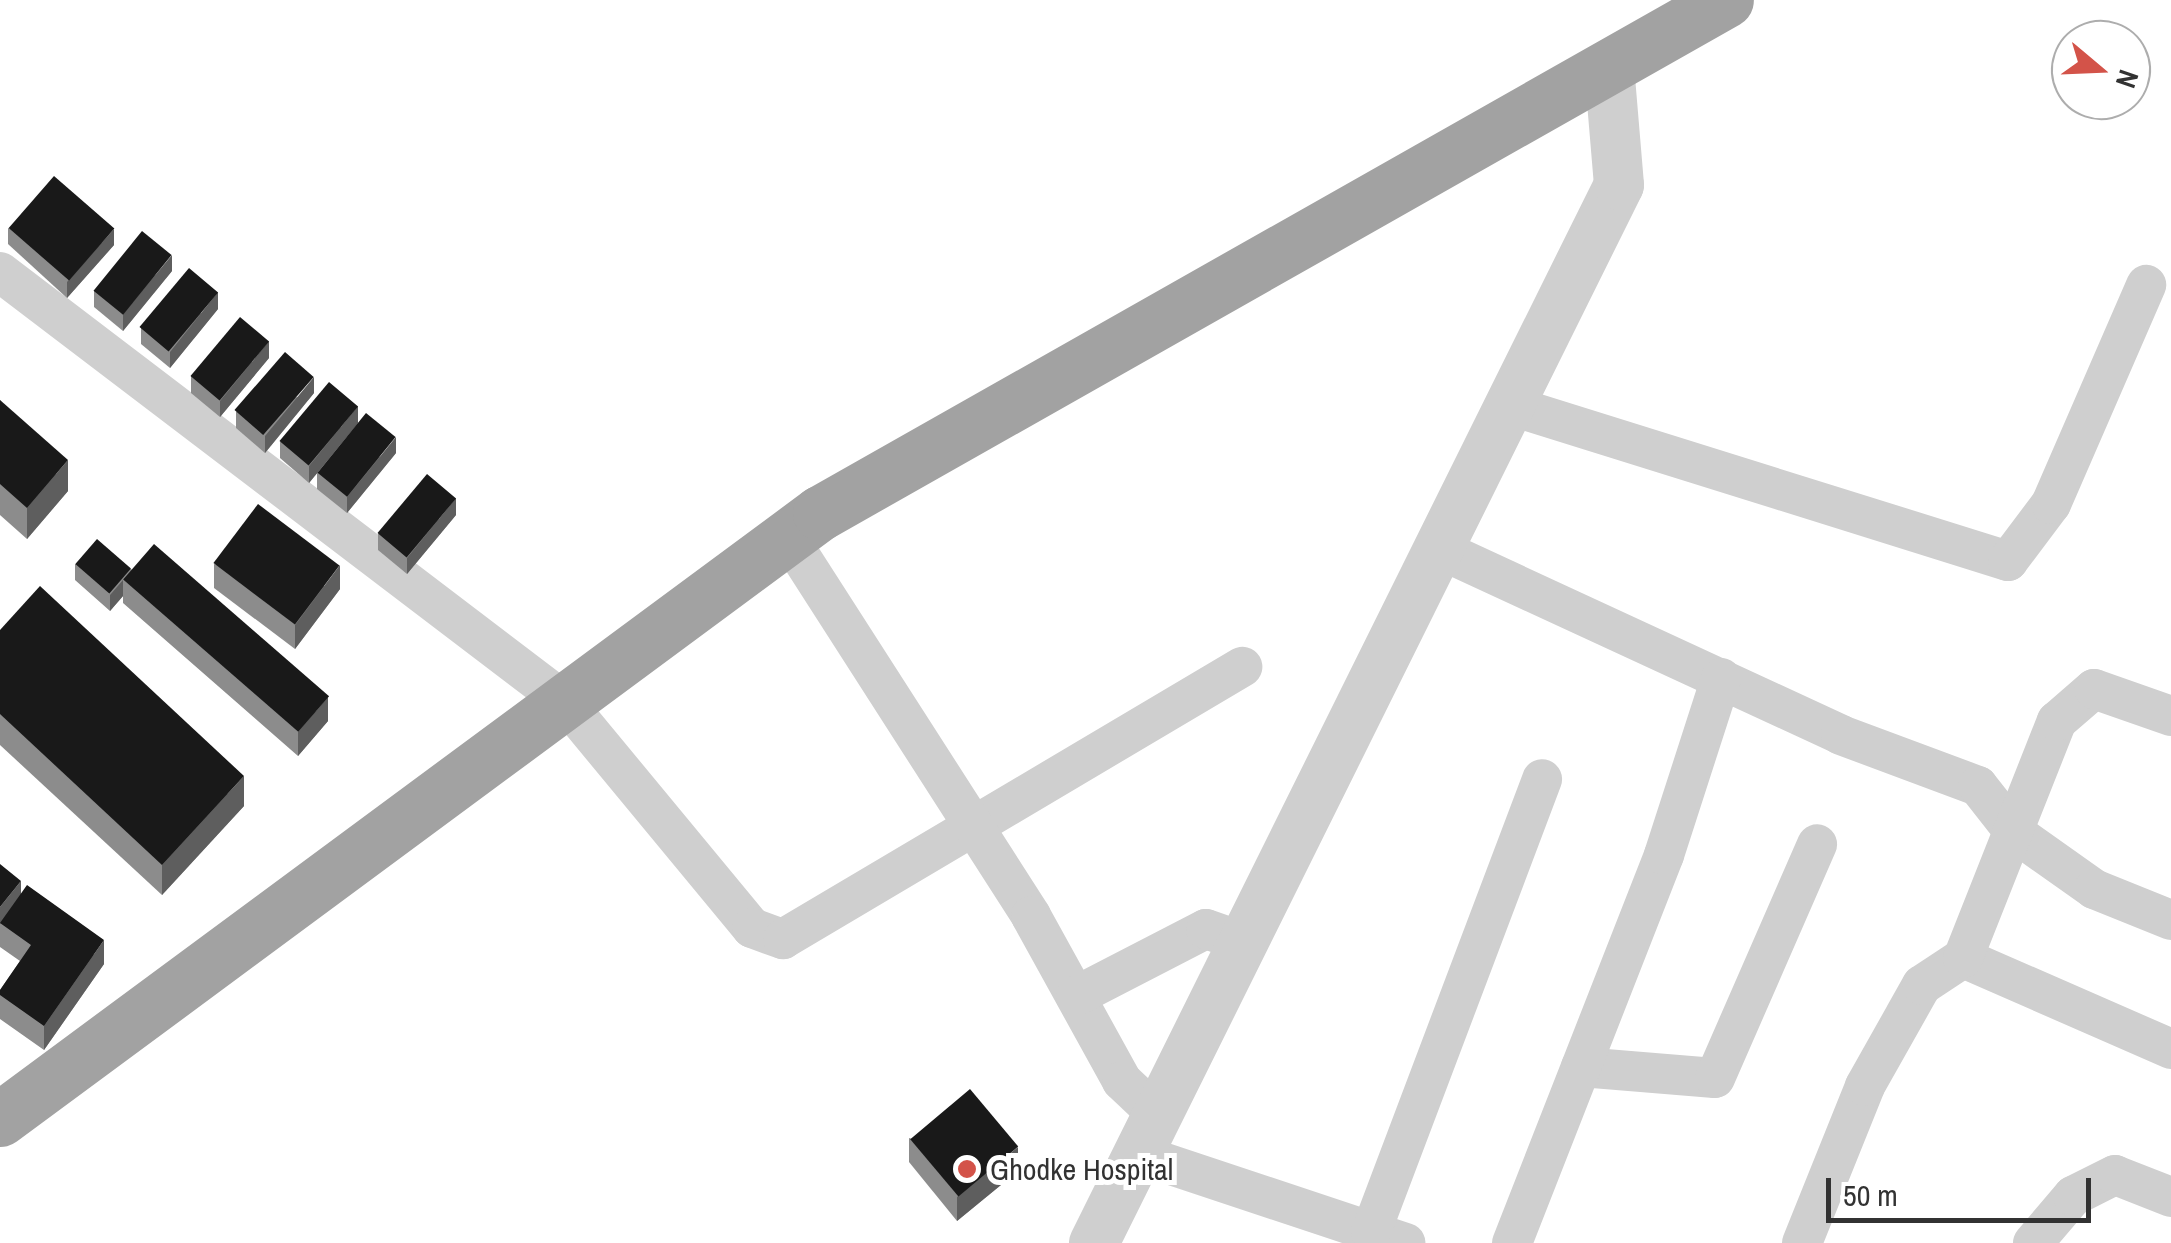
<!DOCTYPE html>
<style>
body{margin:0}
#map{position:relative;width:2171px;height:1243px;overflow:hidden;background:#fff;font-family:"Archivo Narrow",sans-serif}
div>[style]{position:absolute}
.minor>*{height:40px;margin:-20px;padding:0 20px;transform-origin:20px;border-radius:20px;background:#cfcfcf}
.tertiary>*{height:50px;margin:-25px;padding:0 25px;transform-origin:25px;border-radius:25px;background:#cfcfcf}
.trunk>*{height:55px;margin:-27.5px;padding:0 27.5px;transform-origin:27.5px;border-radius:27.5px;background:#a2a2a2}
.wall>*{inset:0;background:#8c8c8c}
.shaded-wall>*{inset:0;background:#5e5e5e}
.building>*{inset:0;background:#191919;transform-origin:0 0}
.dots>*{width:28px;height:28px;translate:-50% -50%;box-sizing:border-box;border:5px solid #fff;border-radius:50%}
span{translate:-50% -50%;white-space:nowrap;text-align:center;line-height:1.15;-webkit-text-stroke:10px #fff;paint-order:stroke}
.poi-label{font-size:30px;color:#323232}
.left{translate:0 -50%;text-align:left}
.north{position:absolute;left:2051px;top:20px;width:100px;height:100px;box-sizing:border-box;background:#fff;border:2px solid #adadad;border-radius:50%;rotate:109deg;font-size:28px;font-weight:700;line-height:40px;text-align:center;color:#323232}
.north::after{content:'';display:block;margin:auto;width:35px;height:45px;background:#d35349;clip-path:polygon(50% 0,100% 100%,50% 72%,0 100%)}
.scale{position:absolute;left:1826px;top:1178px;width:265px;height:45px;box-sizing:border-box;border:5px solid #323232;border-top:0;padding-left:12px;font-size:30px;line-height:35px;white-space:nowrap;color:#323232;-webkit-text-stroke:8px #fff;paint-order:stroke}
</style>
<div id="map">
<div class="minor">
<div style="left:0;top:272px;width:710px;rotate:37.27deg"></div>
<div style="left:565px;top:702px;width:293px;rotate:50.4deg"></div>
<div style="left:752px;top:928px;width:33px;rotate:20deg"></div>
<div style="left:783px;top:939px;width:534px;rotate:-30.65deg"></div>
<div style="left:1509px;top:405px;width:523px;rotate:17.36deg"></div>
<div style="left:2008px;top:561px;width:71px;rotate:-53deg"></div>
<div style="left:2051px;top:504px;width:239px;rotate:-66.5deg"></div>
<div style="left:788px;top:537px;width:450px;rotate:57.3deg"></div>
<div style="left:1031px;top:916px;width:188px;rotate:61.1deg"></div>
<div style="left:1122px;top:1081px;width:45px;rotate:43.2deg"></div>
<div style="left:1437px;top:548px;width:445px;rotate:24.8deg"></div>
<div style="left:1841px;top:735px;width:146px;rotate:20.4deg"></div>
<div style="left:1978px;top:786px;width:60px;rotate:51.8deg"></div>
<div style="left:2015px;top:833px;width:97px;rotate:35.3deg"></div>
<div style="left:2094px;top:889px;width:83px;rotate:21.9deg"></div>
<div style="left:1963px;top:958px;width:227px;rotate:23.6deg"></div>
<div style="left:1076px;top:996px;width:146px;rotate:-27.3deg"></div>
<div style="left:1206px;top:929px;width:37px;rotate:19deg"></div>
<div style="left:1581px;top:1067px;width:134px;rotate:4.7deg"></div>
<div style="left:1715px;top:1078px;width:255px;rotate:-66.4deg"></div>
<div style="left:1135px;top:1153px;width:285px;rotate:18.4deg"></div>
<div style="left:1371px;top:1232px;width:484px;rotate:-69.3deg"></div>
<div style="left:1512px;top:1243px;width:417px;rotate:-68.6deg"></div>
<div style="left:1664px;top:855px;width:186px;rotate:-72.1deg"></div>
<div style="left:1802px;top:1243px;width:169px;rotate:-68.1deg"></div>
<div style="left:1865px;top:1086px;width:116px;rotate:-60.6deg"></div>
<div style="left:1922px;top:985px;width:49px;rotate:-33.4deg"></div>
<div style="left:1963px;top:958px;width:255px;rotate:-68.4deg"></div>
<div style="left:2057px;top:721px;width:49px;rotate:-40.9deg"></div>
<div style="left:2094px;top:689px;width:82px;rotate:19.3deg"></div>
<div style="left:2033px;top:1243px;width:62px;rotate:-49.6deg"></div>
<div style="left:2073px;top:1196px;width:47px;rotate:-26.6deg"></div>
<div style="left:2115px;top:1175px;width:60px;rotate:21.4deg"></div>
</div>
<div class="tertiary">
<div style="left:1094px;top:1243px;width:1181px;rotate:-63.61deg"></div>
<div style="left:1619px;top:185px;width:118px;rotate:-94.8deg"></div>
</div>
<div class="trunk">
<div style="left:0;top:1119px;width:1020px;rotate:-36.47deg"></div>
<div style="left:820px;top:513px;width:1041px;rotate:-29.52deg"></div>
</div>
<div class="wall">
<div style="clip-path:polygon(8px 228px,114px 245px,67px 298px,8px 244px)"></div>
<div style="clip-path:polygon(172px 271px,123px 331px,94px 307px,94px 291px)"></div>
<div style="clip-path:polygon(218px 309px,170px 368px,141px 344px,141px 328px)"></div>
<div style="clip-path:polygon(269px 358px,220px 417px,191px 393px,191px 376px)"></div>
<div style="clip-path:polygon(314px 393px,265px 453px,236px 428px,236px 412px)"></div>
<div style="clip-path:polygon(0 400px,68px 491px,27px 539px,0 515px)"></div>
<div style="clip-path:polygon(358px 423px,309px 483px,280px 458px,280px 442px)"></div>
<div style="clip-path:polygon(396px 453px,347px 513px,317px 489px,317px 472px)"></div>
<div style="clip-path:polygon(456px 515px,407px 574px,378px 550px,378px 534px)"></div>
<div style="clip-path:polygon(75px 564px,131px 569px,328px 721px,298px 756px,123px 603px,123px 596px,110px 611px,75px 580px)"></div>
<div style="clip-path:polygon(214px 564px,340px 589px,295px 649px,214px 588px)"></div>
<div style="clip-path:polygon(0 630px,244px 806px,162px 895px,0 745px)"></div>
<div style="clip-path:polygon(21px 894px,104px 964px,44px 1050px,0 1019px,0 990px,20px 961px,0 947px,0 923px)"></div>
<div style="clip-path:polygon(909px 1138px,1018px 1171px,957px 1221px,909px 1162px)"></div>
</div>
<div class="shaded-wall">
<div style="clip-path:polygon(114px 229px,114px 245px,67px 298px,67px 282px)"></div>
<div style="clip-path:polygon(172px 255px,172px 271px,123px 331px,123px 314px)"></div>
<div style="clip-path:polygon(218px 292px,218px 309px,170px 368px,170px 352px)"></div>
<div style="clip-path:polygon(269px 341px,269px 358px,220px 417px,220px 401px)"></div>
<div style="clip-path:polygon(314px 377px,314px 393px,265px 453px,265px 436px)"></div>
<div style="clip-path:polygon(358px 406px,358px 423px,309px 483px,309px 466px)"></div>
<div style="clip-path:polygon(396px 437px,396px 453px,347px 513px,347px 497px)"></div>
<div style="clip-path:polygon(68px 460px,68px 491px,27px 539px,27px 508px)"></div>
<div style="clip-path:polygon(456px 498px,456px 515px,407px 574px,407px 558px)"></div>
<div style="clip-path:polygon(340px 565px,340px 589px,295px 649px,295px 625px)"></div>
<div style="clip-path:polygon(123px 580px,123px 596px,110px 611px,110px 595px)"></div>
<div style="clip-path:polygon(328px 697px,328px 721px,298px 756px,298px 732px)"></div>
<div style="clip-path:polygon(244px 776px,244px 806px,162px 895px,162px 865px)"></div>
<div style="clip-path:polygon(21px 881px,21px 898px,0 924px,0 907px)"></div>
<div style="clip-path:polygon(104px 940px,104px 964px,44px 1050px,44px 1026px)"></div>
<div style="clip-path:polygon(1018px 1147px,1018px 1171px,957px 1221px,957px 1197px)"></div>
</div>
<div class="building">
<div style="left:54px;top:176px;width:80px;height:69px;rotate:41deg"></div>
<div style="left:142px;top:231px;width:38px;height:77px;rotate:39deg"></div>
<div style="left:189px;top:268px;width:38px;height:77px;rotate:40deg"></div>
<div style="left:240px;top:317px;width:38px;height:77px;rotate:40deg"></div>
<div style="left:285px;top:352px;width:38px;height:77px;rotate:41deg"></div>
<div style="left:329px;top:382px;width:38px;height:77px;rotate:40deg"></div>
<div style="clip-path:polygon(0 400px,68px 460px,27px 508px,0 484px)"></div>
<div style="left:366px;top:413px;width:38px;height:77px;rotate:39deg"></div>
<div style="left:427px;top:474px;width:38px;height:77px;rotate:40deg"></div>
<div style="left:258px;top:504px;width:102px;height:74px;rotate:37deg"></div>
<div style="left:97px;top:539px;width:45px;height:33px;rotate:41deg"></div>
<div style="left:154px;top:544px;width:232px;height:47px;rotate:41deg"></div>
<div style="clip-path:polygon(40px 586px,244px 776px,162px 865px,0 714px,0 630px)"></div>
<div style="clip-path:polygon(0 864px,21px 881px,0 907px)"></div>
<div style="clip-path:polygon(27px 885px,104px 940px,44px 1026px,0 995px,0 990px,31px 945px,0 923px)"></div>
<div style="left:970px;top:1089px;width:75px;height:78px;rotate:50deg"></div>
</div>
<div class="dots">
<div style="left:967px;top:1169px;background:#d35349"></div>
</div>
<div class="poi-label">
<span class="left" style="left:990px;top:1169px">Ghodke Hospital</span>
</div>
<div class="north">N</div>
<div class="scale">50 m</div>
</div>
